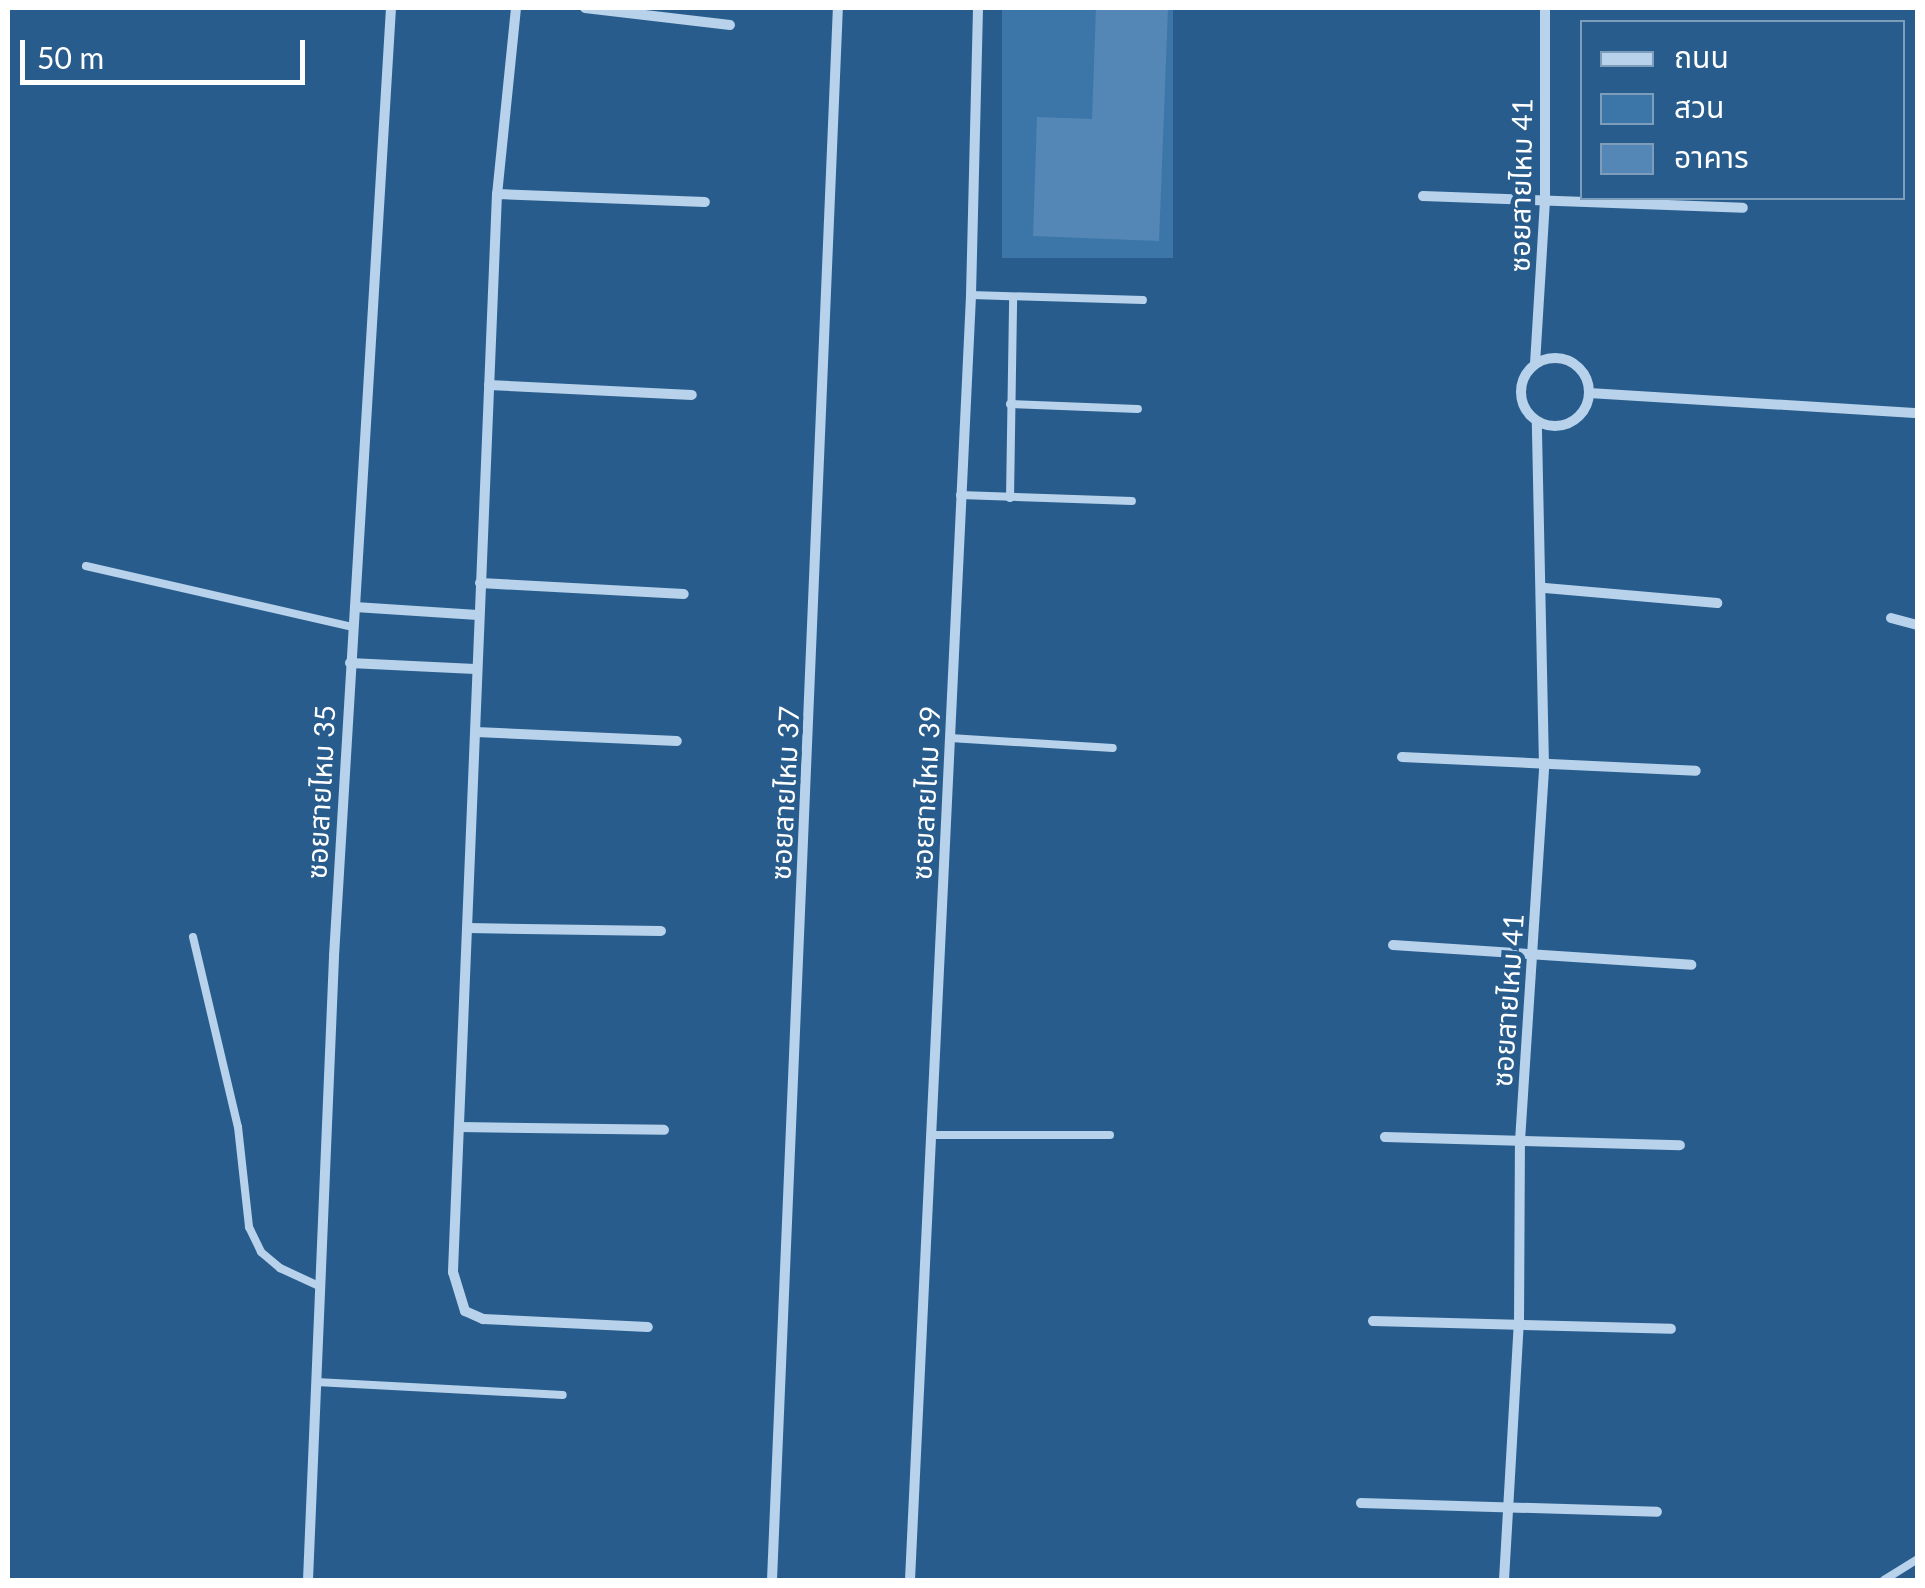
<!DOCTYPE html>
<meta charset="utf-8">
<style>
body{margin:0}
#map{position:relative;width:1925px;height:1588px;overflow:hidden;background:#285c8d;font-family:Lato,"Noto Sans Thai",sans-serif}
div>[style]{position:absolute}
.green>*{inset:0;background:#3c76a9;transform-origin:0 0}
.building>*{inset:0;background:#5487b5}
.lane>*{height:8px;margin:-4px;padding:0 4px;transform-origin:4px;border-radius:4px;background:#b7d2ea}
.street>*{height:10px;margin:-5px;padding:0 5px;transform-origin:5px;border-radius:5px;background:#b7d2ea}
.street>.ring{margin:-5px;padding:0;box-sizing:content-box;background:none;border:10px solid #b7d2ea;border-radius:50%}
span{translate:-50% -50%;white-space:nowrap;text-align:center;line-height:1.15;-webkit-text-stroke:9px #285c8d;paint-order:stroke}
.street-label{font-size:28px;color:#fff}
.frame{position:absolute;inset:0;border:10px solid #fff;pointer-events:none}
.legend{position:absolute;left:1580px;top:20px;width:325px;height:180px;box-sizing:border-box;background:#285c8d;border:2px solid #7e9dbb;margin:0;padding:12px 18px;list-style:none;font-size:30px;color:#fff}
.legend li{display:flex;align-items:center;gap:20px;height:50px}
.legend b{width:50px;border:2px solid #7e9dbb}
.scale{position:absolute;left:20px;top:40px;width:285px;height:45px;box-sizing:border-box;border:5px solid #fff;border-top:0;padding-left:12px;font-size:30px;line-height:35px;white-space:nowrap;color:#fff;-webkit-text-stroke:8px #285c8d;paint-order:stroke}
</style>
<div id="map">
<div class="green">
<div style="left:1002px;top:8px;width:171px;height:250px"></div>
</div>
<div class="building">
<div style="clip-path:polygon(1096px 8px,1168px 8px,1159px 241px,1033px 236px,1037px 117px,1092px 119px)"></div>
</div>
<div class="lane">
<div style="left:971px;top:295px;width:172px;rotate:1.7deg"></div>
<div style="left:1010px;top:404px;width:128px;rotate:2.2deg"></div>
<div style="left:960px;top:495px;width:172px;rotate:2deg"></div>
<div style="left:1010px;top:498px;width:201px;rotate:-89.1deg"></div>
<div style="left:86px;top:566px;width:274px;rotate:12.9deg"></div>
<div style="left:950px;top:738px;width:163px;rotate:3.5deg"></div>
<div style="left:193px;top:937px;width:195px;rotate:76.7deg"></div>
<div style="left:238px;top:1127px;width:101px;rotate:83.7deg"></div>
<div style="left:249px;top:1227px;width:28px;rotate:64deg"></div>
<div style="left:261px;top:1252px;width:25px;rotate:40deg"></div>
<div style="left:280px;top:1268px;width:45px;rotate:24.9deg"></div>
<div style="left:931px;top:1135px;width:179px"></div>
<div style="left:316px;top:1382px;width:247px;rotate:3deg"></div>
<div style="left:1884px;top:1580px;width:40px;rotate:-32deg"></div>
</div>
<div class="street">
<div style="left:516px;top:8px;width:187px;rotate:95.8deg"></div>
<div style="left:497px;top:194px;width:1079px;rotate:92.34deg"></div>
<div style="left:453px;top:1272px;width:41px;rotate:72.9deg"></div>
<div style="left:465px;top:1311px;width:20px;rotate:24deg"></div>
<div style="left:483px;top:1319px;width:165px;rotate:2.8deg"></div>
<div style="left:585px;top:8px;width:146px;rotate:6.7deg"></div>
<div style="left:497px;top:194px;width:208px;rotate:2.2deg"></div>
<div style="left:1423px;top:196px;width:320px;rotate:2.1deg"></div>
<div class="ring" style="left:1521px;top:358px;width:58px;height:58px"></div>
<div style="left:1535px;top:364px;width:165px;rotate:-86.5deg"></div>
<div style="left:1545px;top:199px;width:191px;rotate:-90deg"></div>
<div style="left:489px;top:385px;width:203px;rotate:2.8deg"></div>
<div style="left:1589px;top:393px;width:330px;rotate:3.5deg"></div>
<div style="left:480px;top:583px;width:204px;rotate:3.1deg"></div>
<div style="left:1545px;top:588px;width:173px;rotate:5deg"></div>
<div style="left:355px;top:607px;width:123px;rotate:3.7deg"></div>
<div style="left:1891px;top:618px;width:28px;rotate:15deg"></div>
<div style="left:350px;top:663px;width:125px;rotate:2.7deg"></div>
<div style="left:476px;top:732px;width:201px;rotate:2.6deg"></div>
<div style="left:1402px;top:757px;width:294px;rotate:2.7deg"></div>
<div style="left:468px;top:928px;width:193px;rotate:0.9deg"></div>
<div style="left:1393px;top:945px;width:299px;rotate:3.8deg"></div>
<div style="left:459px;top:1127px;width:205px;rotate:0.8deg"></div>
<div style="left:1385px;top:1137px;width:295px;rotate:1.6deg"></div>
<div style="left:1373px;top:1321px;width:298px;rotate:1.5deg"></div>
<div style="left:1361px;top:1503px;width:296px;rotate:1.7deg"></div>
<div style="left:308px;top:1580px;width:625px;rotate:-87.61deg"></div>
<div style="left:334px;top:956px;width:950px;rotate:-86.56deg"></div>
<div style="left:772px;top:1580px;width:1573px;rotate:-87.6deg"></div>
<div style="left:910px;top:1580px;width:1286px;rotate:-87.28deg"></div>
<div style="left:971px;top:295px;width:287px;rotate:-88.6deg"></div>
<div style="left:1504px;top:1580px;width:257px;rotate:-86.7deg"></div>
<div style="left:1519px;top:1323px;width:182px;rotate:-89.7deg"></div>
<div style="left:1520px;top:1141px;width:376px;rotate:-86.3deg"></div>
<div style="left:1544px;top:766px;width:344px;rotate:-91.2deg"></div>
</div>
<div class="street-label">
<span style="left:1520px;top:185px;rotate:-89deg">ซอยสายไหม 41</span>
<span style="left:320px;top:792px;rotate:-87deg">ซอยสายไหม 35</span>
<span style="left:784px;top:793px;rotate:-87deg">ซอยสายไหม 37</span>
<span style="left:925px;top:793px;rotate:-87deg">ซอยสายไหม 39</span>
<span style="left:1507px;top:1000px;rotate:-86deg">ซอยสายไหม 41</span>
</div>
<div class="frame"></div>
<ul class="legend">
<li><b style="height:12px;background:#b7d2ea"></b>ถนน</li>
<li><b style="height:28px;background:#3c76a9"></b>สวน</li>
<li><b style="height:28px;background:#5487b5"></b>อาคาร</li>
</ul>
<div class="scale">50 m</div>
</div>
